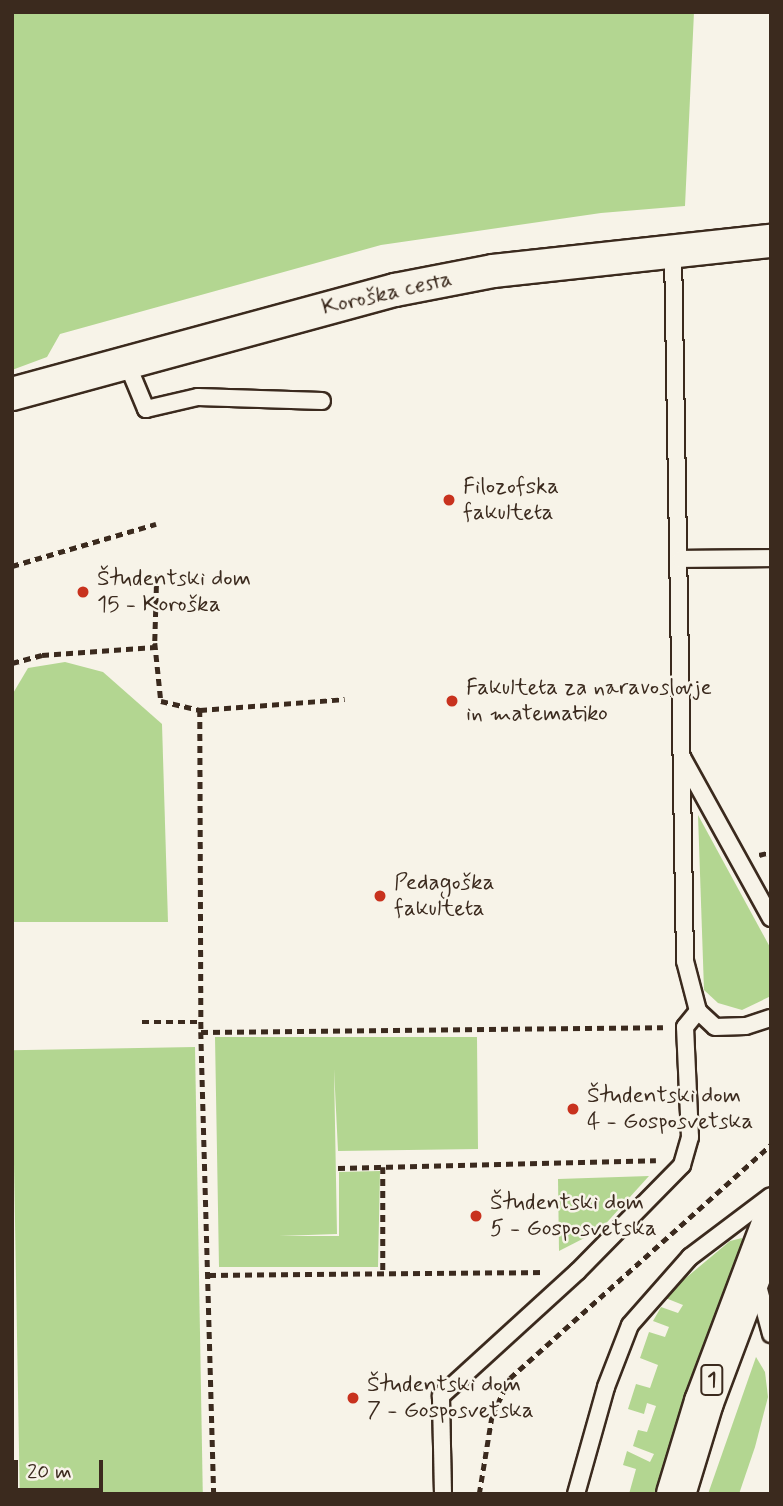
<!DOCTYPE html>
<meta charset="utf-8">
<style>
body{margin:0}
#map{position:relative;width:783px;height:1506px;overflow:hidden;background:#f7f3e8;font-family:Mynerve,sans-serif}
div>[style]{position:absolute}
.green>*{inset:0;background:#b3d691;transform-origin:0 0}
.path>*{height:4.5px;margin-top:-2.25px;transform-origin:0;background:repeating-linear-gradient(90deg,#3b2a1e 0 7px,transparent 0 12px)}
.roads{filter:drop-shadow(2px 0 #3b2a1e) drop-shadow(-2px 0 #3b2a1e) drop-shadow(0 2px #3b2a1e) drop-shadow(0 -2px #3b2a1e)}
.service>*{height:16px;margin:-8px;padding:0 8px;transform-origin:8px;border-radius:8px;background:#f7f3e8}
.minor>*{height:32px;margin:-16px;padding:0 16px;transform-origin:16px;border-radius:16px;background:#f7f3e8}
.primary>*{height:38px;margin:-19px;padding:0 19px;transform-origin:19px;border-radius:19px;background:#f7f3e8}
.dots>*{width:19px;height:19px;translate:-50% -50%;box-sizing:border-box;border:4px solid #f7f3e8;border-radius:50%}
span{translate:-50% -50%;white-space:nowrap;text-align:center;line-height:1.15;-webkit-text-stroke:5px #f7f3e8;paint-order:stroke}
.shield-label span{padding:2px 5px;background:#f7f3e8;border:2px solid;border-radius:5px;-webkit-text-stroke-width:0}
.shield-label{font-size:21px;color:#3b2a1e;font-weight:700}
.street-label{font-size:23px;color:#3b2a1e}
.poi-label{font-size:23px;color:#3b2a1e}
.left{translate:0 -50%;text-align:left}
.frame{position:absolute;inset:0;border:14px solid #3b2a1e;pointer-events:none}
.scale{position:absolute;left:14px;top:1460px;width:89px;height:32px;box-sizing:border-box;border:4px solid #3b2a1e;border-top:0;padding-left:9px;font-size:21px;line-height:24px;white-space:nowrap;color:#3b2a1e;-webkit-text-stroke:5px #f7f3e8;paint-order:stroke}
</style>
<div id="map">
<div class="green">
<div style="clip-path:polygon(12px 12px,694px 12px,685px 206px,601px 213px,381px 245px,60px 334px,47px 357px,12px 370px)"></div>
<div style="clip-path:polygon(65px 662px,103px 672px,162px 724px,168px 922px,12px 922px,12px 695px,28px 668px)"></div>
<div style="clip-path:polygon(698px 815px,771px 949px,771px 996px,742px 1010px,718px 1003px,704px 990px)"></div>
<div style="clip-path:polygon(215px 1037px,477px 1037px,478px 1149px,338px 1151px,334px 1069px,337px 1234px,279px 1236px,339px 1236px,339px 1172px,380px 1171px,378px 1267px,219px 1267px)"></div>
<div style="left:195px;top:1047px;width:447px;height:183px;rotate:89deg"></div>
<div style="clip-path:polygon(649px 1176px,600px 1230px,559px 1251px,558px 1179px)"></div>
<div style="clip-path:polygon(742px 1238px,744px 1246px,711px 1327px,657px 1494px,629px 1494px,636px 1469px,623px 1465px,627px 1451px,650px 1462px,654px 1454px,633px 1446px,638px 1430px,647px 1432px,656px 1406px,647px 1403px,644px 1414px,628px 1409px,636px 1384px,650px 1388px,658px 1365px,640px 1358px,649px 1332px,665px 1337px,669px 1327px,653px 1321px,661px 1307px,678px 1313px,683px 1305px,663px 1297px,730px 1241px)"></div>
<div style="clip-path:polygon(756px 1357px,765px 1372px,768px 1397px,755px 1447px,739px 1494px,708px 1494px)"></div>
</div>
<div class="path">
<div style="left:12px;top:566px;width:150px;rotate:-16.3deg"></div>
<div style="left:157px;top:574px;width:69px;rotate:91.7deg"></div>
<div style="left:155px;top:643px;width:58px;rotate:84.1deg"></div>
<div style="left:161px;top:701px;width:40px;rotate:13deg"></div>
<div style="left:200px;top:710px;width:145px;rotate:-4.3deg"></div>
<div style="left:12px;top:663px;width:31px;rotate:-15deg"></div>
<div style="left:42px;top:655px;width:113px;rotate:-4deg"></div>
<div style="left:200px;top:710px;width:322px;rotate:89.8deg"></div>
<div style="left:201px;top:1032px;width:462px;rotate:88.4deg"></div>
<div style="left:759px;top:855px;width:12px;rotate:-14deg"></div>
<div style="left:142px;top:1022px;width:59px"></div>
<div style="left:201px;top:1032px;width:462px;rotate:-0.6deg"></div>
<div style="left:383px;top:1167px;width:106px;rotate:90deg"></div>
<div style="left:338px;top:1168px;width:318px;rotate:-1.4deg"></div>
<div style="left:209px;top:1275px;width:335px;rotate:-0.5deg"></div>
<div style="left:479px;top:1494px;width:80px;rotate:-80.7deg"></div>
<div style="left:492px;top:1415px;width:41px;rotate:-64.1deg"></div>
<div style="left:510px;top:1378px;width:350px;rotate:-41.8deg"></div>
</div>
<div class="roads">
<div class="service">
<div style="left:673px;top:251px;width:710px;rotate:89.03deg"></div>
<div style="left:685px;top:961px;width:52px;rotate:75.4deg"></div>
<div style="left:698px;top:1011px;width:23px;rotate:43deg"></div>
<div style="left:715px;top:1027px;width:31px;rotate:-2deg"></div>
<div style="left:746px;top:1026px;width:26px;rotate:-18deg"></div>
<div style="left:126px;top:361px;width:52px;rotate:67.4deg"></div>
<div style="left:146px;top:409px;width:53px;rotate:-13deg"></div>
<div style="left:198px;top:397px;width:124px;rotate:1.8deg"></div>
<div style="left:681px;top:559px;width:90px;rotate:-0.6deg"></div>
<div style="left:682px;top:757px;width:184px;rotate:61.1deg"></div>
<div style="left:757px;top:1282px;width:54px;rotate:74.9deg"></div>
<div style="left:443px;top:1494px;width:98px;rotate:-91.2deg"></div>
<div style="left:441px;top:1396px;width:184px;rotate:-42.4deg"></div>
<div style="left:577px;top:1272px;width:150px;rotate:-45.5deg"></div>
<div style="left:682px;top:1165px;width:29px;rotate:-74deg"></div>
<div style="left:690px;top:1137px;width:110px;rotate:-92.6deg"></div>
<div style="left:685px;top:1027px;width:21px;rotate:-51deg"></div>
<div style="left:576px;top:1494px;width:111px;rotate:-74.3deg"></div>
<div style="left:606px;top:1387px;width:66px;rotate:-68.8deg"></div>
<div style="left:630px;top:1325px;width:91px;rotate:-48.6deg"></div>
<div style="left:690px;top:1257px;width:101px;rotate:-37deg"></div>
</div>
<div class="minor">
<div style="left:12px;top:394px;width:397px;rotate:-15.2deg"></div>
<div style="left:395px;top:290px;width:100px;rotate:-11deg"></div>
<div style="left:493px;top:271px;width:280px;rotate:-6.2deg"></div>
</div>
<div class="primary">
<div style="left:676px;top:1494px;width:96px;rotate:-73.1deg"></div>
<div style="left:704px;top:1402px;width:190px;rotate:-69.4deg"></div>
</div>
</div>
<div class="dots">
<div style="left:449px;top:500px;background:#c8321e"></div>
<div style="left:83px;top:592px;background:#c8321e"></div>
<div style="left:452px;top:701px;background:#c8321e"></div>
<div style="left:380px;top:896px;background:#c8321e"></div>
<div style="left:573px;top:1109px;background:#c8321e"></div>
<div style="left:476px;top:1216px;background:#c8321e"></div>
<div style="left:353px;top:1398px;background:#c8321e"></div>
</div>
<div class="shield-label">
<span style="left:712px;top:1380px">1</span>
</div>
<div class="street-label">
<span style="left:387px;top:294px;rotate:-13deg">Koroška cesta</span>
</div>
<div class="poi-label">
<span class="left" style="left:463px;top:500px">Filozofska<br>fakulteta</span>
<span class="left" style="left:97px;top:592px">Študentski dom<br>15 - Koroška</span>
<span class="left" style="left:466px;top:701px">Fakulteta za naravoslovje<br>in matematiko</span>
<span class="left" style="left:394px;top:896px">Pedagoška<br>fakulteta</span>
<span class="left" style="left:587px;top:1109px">Študentski dom<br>4 - Gosposvetska</span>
<span class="left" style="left:490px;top:1216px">Študentski dom<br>5 - Gosposvetska</span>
<span class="left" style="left:367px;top:1398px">Študentski dom<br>7 - Gosposvetska</span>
</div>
<div class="frame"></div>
<div class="scale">20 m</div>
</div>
